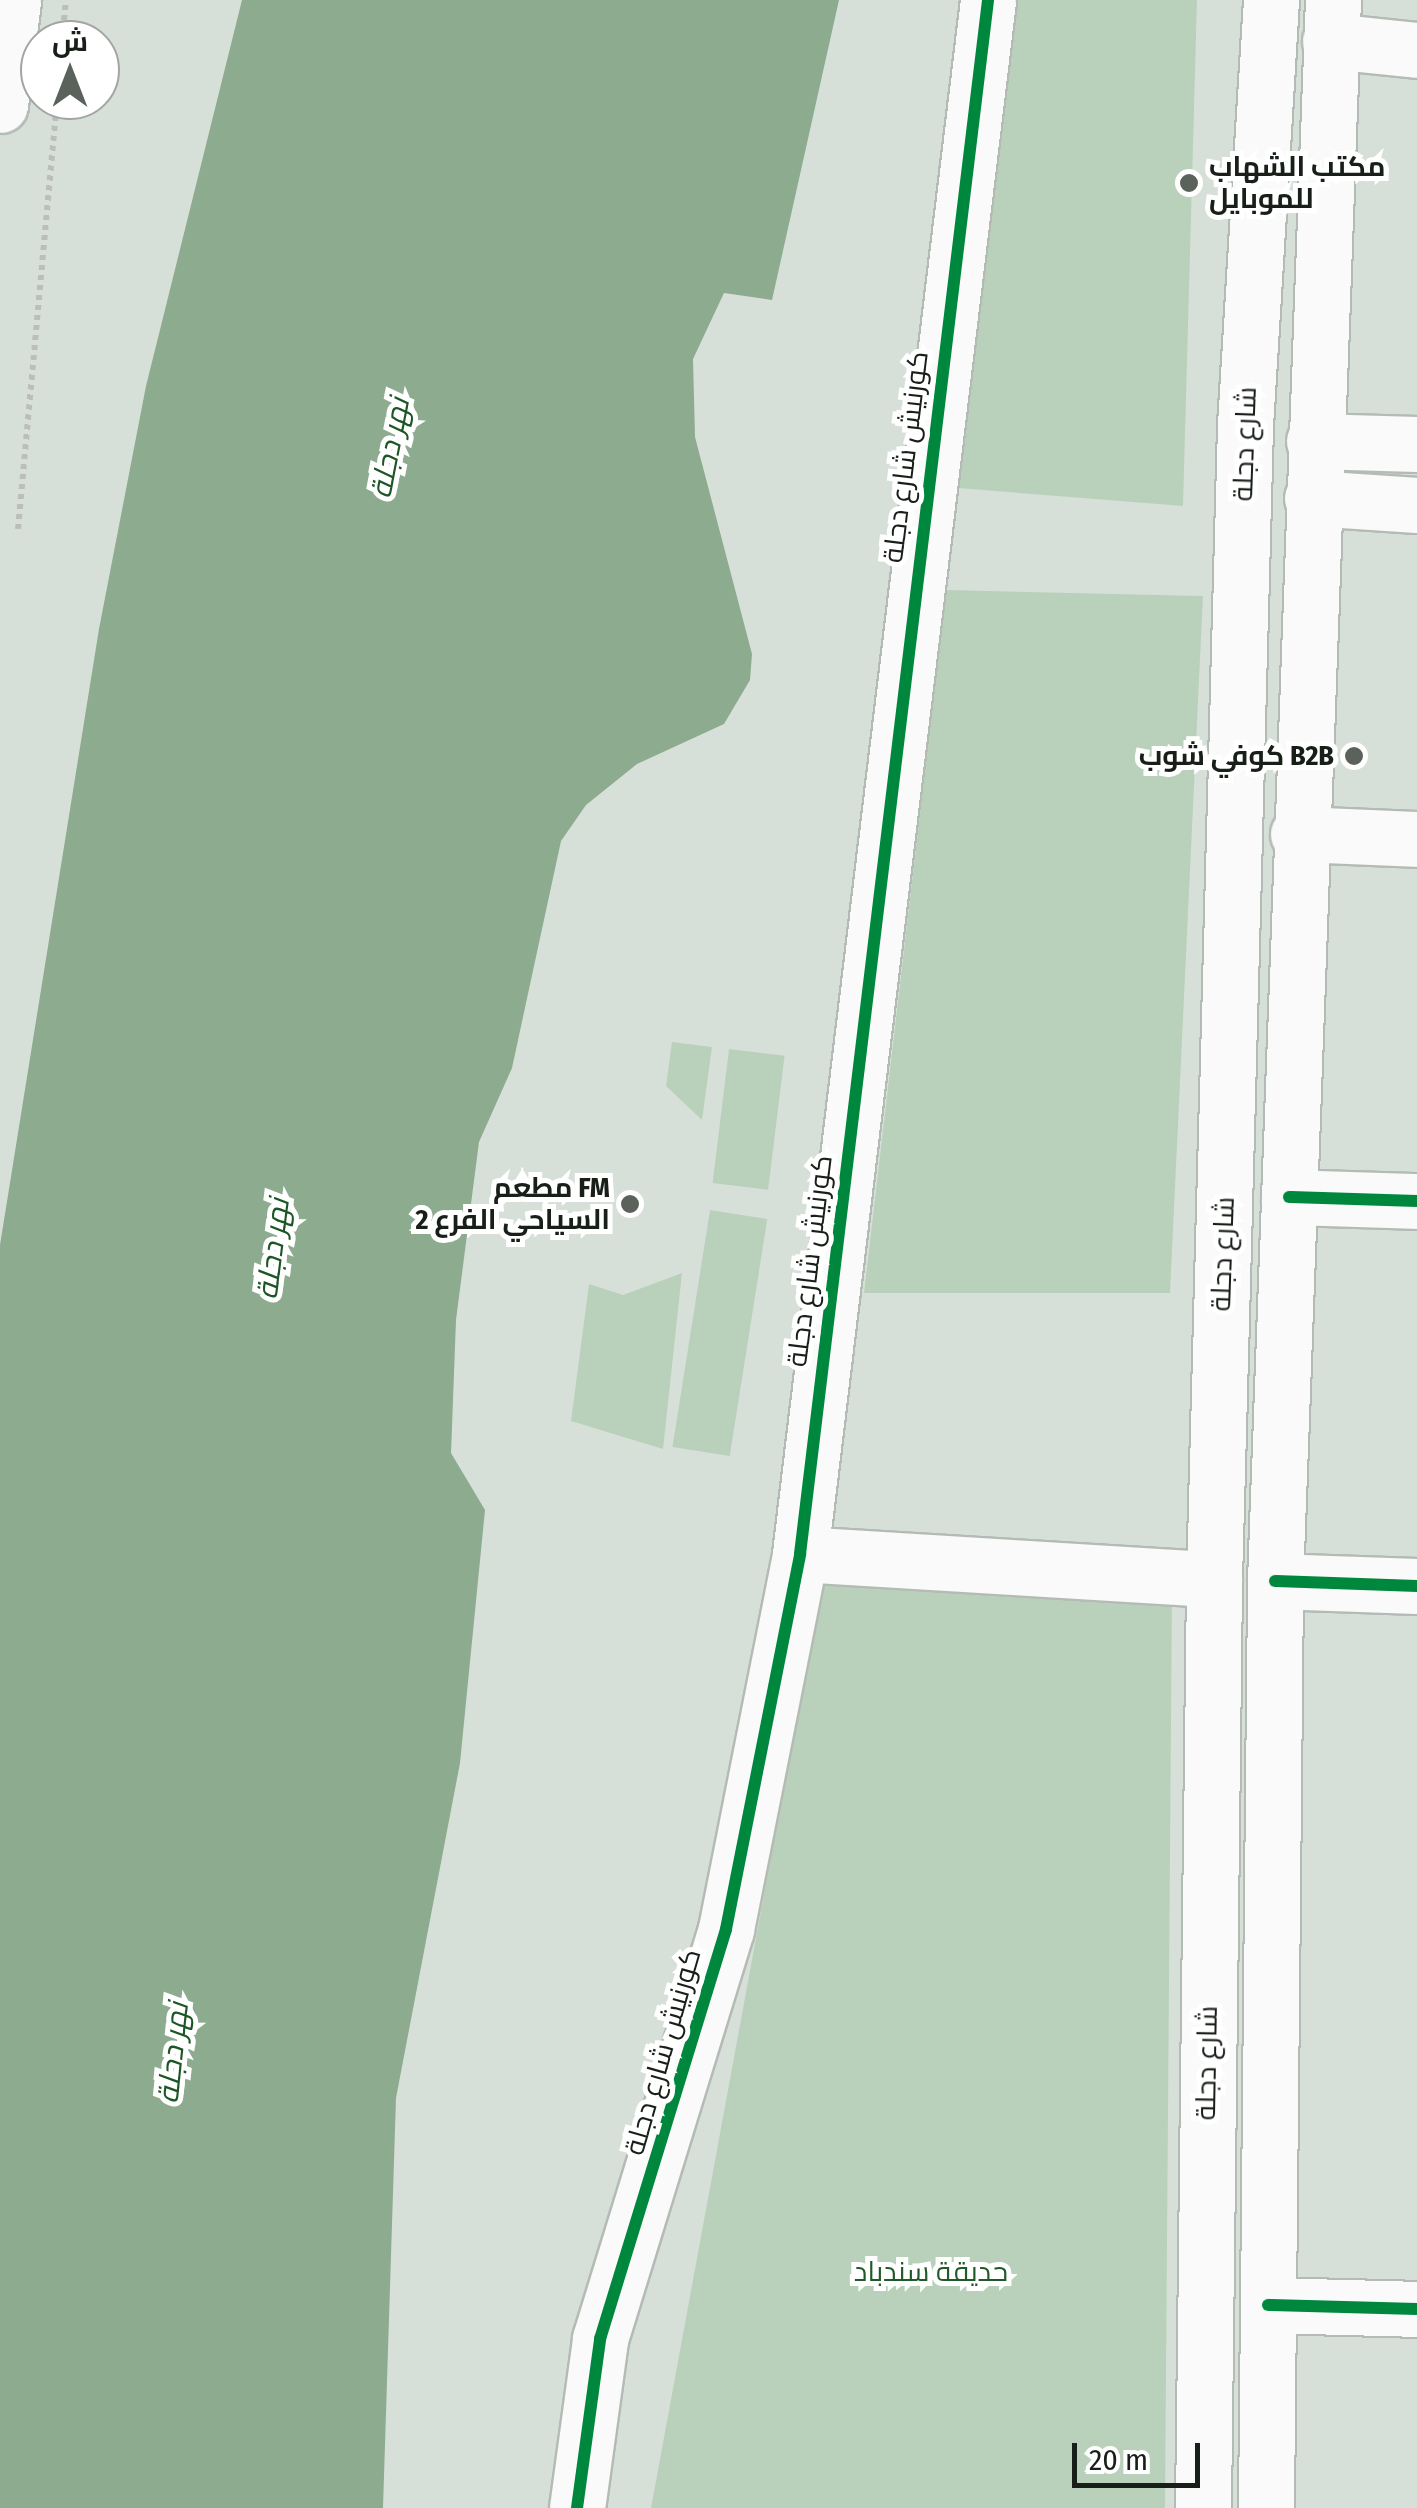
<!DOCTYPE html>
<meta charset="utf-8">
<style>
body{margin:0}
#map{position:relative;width:1417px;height:2508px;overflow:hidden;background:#d7e0d8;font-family:"Fira Sans Condensed",Cairo,sans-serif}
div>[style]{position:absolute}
.green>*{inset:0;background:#b9d1ba;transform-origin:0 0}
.water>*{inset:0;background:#8dab8e}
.path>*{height:6px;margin-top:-3px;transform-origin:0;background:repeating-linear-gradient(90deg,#bbbebc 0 5px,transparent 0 10px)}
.roads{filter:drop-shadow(2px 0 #b4bbb5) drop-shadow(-2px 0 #b4bbb5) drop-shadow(0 2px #b4bbb5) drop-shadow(0 -2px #b4bbb5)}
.minor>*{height:55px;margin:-27.5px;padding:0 27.5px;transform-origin:27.5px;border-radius:27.5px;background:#f9faf9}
.major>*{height:55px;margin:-27.5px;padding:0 27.5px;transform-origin:27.5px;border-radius:27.5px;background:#f9faf9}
.cycleway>*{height:12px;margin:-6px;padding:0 6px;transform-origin:6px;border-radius:6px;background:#00873e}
.dots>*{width:28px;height:28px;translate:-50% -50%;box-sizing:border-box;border:5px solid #fff;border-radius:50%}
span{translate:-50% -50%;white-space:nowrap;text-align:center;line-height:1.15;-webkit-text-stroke:10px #fff;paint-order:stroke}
.poi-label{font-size:28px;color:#181e18;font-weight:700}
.left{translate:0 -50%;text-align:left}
.right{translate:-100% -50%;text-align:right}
.street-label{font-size:28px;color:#181e18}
.park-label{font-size:28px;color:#215a29}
.water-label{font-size:30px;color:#1c5625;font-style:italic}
.north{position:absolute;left:20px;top:20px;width:100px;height:100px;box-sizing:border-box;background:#fff;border:2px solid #a3a5a3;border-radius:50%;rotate:0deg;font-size:28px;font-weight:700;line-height:40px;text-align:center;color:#181e18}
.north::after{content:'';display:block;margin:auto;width:35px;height:45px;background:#5b625b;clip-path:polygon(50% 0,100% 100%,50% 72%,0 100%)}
.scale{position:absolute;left:1072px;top:2443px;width:128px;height:45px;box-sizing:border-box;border:5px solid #181e18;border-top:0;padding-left:12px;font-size:30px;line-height:35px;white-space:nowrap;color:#181e18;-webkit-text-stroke:8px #fff;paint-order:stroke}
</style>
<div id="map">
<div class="green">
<div style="clip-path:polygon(1015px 0,1197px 0,1183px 506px,958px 488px)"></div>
<div style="clip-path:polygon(946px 590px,1203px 596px,1170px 1293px,864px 1293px)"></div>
<div style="clip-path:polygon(672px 1042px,712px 1047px,702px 1120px,666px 1086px)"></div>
<div style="left:729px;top:1049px;width:56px;height:135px;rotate:7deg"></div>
<div style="left:710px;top:1210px;width:58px;height:240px;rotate:9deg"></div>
<div style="clip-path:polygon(682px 1273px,663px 1449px,571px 1421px,589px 1284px,623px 1295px)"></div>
<div style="clip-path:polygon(821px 1585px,1172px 1594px,1165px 2508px,651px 2508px)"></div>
</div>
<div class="water">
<div style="clip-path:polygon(242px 0,839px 0,772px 300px,724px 293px,693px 359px,695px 437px,752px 654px,750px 680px,724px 724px,637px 764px,586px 805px,561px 841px,512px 1068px,479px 1142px,456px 1320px,451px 1453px,485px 1510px,460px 1763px,396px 2098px,383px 2508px,0 2508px,0 1245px,99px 629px,146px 386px)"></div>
</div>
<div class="path">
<div style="left:62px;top:40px;width:40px;rotate:-84.3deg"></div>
<div style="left:18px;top:529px;width:431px;rotate:-84.8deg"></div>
</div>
<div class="roads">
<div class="minor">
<div style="left:1330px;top:41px;width:87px;rotate:5.9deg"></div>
<div style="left:0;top:105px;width:106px;rotate:-82.9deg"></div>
<div style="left:1314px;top:441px;width:103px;rotate:1.7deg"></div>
<div style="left:1312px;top:498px;width:105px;rotate:3.8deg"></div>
<div style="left:1298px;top:834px;width:119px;rotate:2.4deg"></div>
<div style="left:1289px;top:1197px;width:128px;rotate:1.8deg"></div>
<div style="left:800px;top:1554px;width:415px;rotate:3.5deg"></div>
<div style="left:1275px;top:1581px;width:142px;rotate:2deg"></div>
<div style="left:1268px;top:2305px;width:149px;rotate:1.5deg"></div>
<div style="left:577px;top:2508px;width:171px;rotate:-82.2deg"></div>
<div style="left:600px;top:2339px;width:429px;rotate:-72.9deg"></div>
<div style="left:726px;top:1929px;width:382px;rotate:-78.8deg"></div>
<div style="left:800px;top:1554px;width:1565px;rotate:-83.1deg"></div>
</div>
<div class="major">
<div style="left:1203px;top:2508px;width:929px;rotate:-89.32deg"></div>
<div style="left:1214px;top:1579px;width:1154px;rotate:-88.46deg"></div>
<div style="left:1245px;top:425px;width:426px;rotate:-86.5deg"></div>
<div style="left:1266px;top:2508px;width:927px;rotate:-89.44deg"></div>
<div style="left:1275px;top:1581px;width:1582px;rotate:-87.9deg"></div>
</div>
</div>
<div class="cycleway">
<div style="left:1289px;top:1197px;width:128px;rotate:1.8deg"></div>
<div style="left:1275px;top:1581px;width:142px;rotate:2deg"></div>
<div style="left:1268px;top:2305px;width:149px;rotate:1.5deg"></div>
<div style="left:577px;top:2508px;width:171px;rotate:-82.2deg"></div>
<div style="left:600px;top:2339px;width:429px;rotate:-72.9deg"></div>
<div style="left:726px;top:1929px;width:382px;rotate:-78.8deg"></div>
<div style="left:800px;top:1554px;width:1565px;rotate:-83.1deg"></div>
</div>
<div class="dots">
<div style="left:1189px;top:183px;background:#5b625b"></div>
<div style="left:1354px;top:756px;background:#5b625b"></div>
<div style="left:630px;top:1204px;background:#5b625b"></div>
</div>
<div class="poi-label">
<span class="left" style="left:1209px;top:183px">مكتب الشهاب<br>للموبايل</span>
<span class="right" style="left:1334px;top:756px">كوفي شوب B2B</span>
<span class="right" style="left:610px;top:1204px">مطعم FM<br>السياحي الفرع 2</span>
</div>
<div class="street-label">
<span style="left:1245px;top:444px;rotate:-88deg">شارع دجلة</span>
<span style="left:906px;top:457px;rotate:-83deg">كورنيش شارع دجلة</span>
<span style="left:1223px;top:1254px;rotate:-88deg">شارع دجلة</span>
<span style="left:810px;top:1261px;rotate:-83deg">كورنيش شارع دجلة</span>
<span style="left:663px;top:2052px;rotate:-74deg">كورنيش شارع دجلة</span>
<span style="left:1207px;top:2063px;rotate:-89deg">شارع دجلة</span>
</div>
<div class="park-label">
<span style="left:931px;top:2272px">حديقة سندباد</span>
</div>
<div class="water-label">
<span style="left:390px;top:448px;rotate:-79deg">نهر دجلة</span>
<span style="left:273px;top:1249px;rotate:-83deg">نهر دجلة</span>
<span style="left:173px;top:2053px;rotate:-84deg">نهر دجلة</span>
</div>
<div class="north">ش</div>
<div class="scale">20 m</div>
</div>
